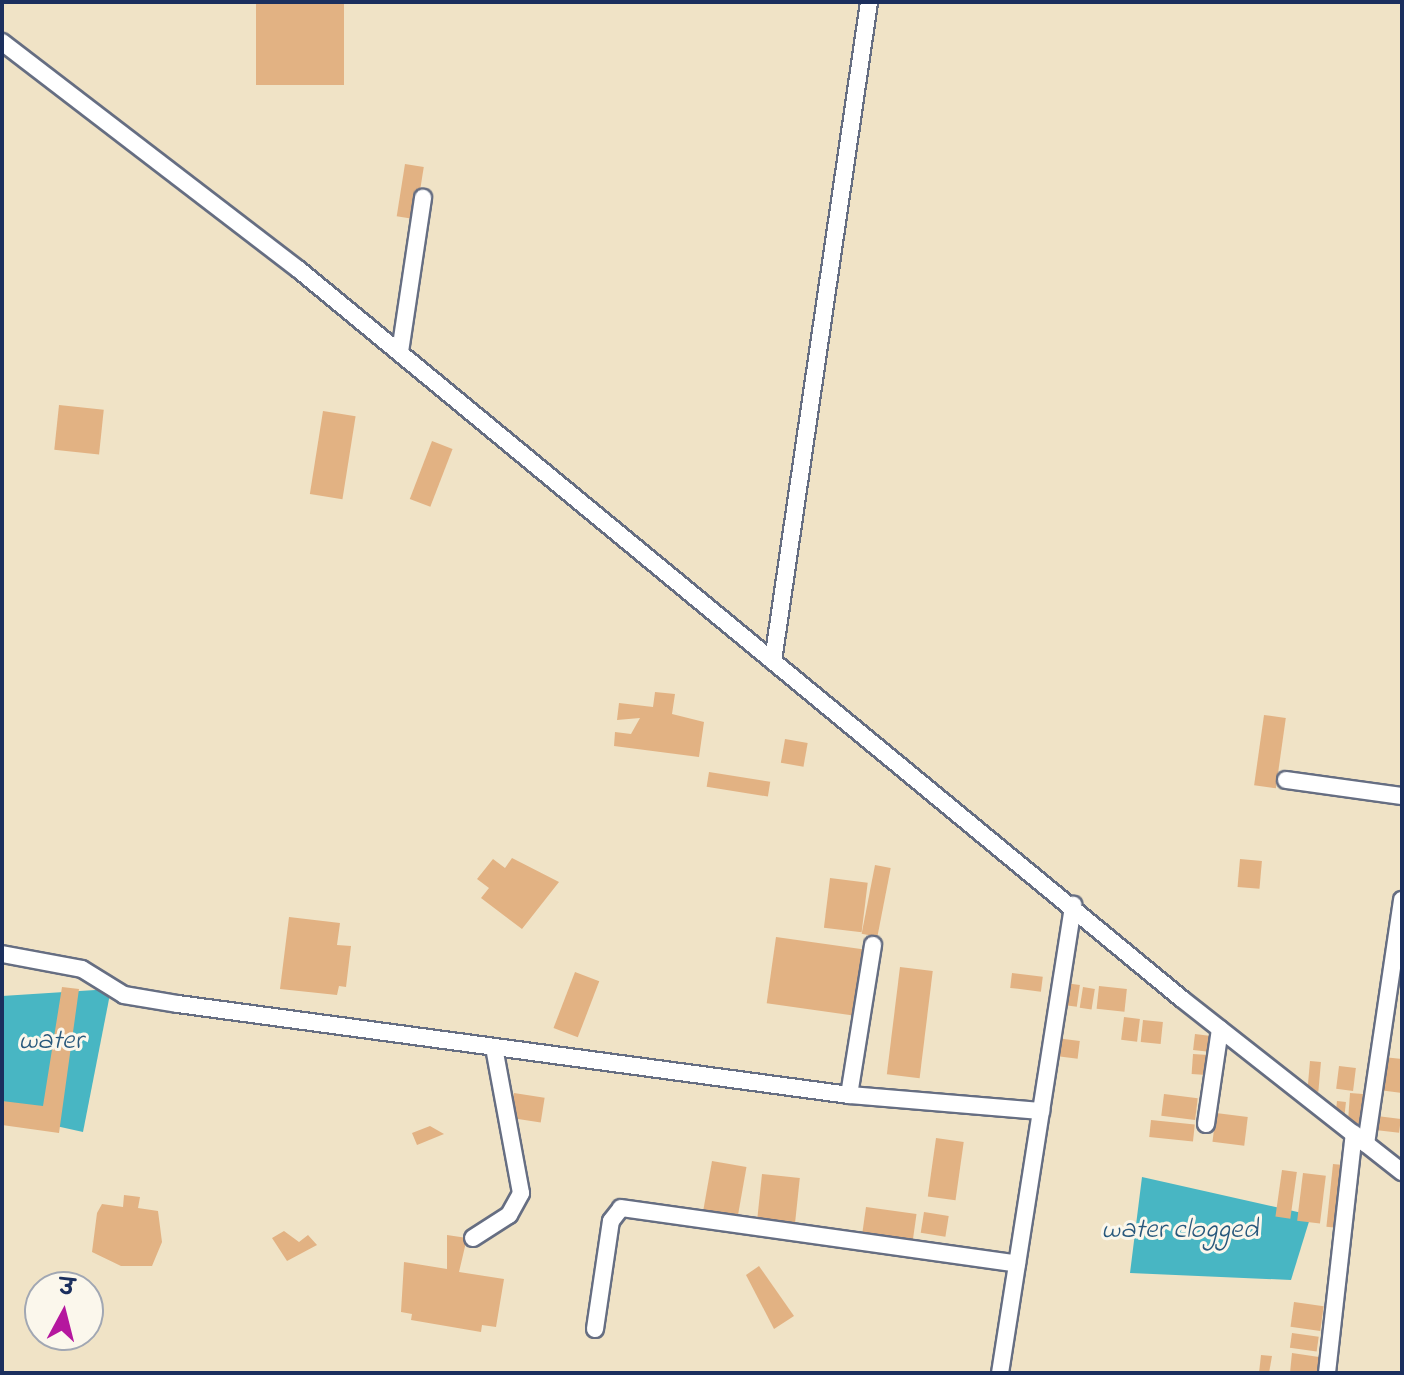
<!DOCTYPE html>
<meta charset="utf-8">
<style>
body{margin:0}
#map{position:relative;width:1404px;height:1375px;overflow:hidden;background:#f0e3c6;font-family:"Indie Flower","Playpen Sans Deva",sans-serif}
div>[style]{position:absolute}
.water>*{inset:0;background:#48b6c3}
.building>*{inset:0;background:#e2b283;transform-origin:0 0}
.roads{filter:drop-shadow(2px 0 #666e82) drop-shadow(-2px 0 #666e82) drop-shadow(0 2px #666e82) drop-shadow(0 -2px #666e82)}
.minor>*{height:16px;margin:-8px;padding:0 8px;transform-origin:8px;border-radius:8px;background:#fff}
span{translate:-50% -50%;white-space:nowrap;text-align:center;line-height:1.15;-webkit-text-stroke:6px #fbf7ec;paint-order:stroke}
.water-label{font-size:28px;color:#28587c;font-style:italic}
.frame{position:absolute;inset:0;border:4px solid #1b2f5e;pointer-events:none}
.north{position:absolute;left:24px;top:1271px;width:80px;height:80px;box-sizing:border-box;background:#fbf7ec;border:2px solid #a1a7b3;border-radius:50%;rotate:7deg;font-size:22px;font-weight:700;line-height:32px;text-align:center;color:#1b2f5e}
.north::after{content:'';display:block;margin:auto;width:28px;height:36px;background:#b5179e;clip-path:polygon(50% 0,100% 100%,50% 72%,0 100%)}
</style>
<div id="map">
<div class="water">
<div style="clip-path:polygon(111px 989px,83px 1132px,2px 1114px,2px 996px)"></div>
<div style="clip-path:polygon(1142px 1177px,1311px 1215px,1291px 1280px,1130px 1273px)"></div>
</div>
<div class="building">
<div style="left:256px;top:2px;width:88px;height:83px"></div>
<div style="left:405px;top:164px;width:19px;height:53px;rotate:9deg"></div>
<div style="left:59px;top:405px;width:45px;height:45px;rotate:6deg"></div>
<div style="left:323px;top:411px;width:33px;height:84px;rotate:9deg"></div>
<div style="left:432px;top:441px;width:22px;height:62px;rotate:21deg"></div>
<div style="clip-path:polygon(655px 692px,675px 694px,672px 714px,704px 722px,699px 757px,614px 746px,615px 732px,631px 734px,640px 718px,617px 720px,619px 703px,653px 707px)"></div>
<div style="left:1264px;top:715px;width:22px;height:71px;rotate:8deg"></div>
<div style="left:785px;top:739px;width:23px;height:24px;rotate:10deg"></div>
<div style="left:709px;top:772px;width:62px;height:15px;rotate:9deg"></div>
<div style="clip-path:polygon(512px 858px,559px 882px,522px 929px,481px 898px,489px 888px,477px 879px,493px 859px,505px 868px)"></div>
<div style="left:1240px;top:859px;width:22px;height:28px;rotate:5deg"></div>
<div style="left:875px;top:865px;width:16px;height:70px;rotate:11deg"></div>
<div style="left:830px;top:878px;width:38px;height:50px;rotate:7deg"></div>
<div style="clip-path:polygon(289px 917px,340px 923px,337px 945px,351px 946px,346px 987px,339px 986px,337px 995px,280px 989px)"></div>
<div style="left:776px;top:937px;width:91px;height:67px;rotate:8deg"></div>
<div style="left:900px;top:967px;width:33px;height:108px;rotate:7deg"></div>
<div style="left:575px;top:972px;width:26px;height:60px;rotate:21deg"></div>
<div style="left:1012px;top:973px;width:31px;height:15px;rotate:7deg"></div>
<div style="left:1065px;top:983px;width:15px;height:22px;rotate:8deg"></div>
<div style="left:1099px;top:986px;width:28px;height:23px;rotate:6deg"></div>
<div style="clip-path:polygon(62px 987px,79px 989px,59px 1133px,2px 1125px,2px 1101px,43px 1106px)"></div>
<div style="left:1083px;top:987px;width:12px;height:21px;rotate:9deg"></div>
<div style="left:1124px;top:1017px;width:16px;height:23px;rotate:7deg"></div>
<div style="left:1143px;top:1020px;width:20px;height:22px;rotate:6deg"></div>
<div style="left:1195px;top:1034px;width:16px;height:16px;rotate:7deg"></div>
<div style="left:1056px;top:1038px;width:24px;height:18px;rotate:7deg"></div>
<div style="left:1193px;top:1054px;width:15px;height:20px;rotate:4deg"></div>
<div style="clip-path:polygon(1383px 1057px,1402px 1059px,1402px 1093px,1379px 1090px)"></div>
<div style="left:1310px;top:1061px;width:11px;height:30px;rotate:5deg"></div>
<div style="left:1339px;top:1066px;width:17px;height:23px;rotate:7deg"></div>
<div style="left:514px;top:1093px;width:31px;height:25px;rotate:9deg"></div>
<div style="left:1350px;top:1093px;width:13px;height:30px;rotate:4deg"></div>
<div style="left:1164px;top:1094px;width:34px;height:22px;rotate:7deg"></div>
<div style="left:1337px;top:1101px;width:9px;height:15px;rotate:6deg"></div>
<div style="left:1216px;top:1113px;width:32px;height:29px;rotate:7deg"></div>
<div style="left:1377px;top:1116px;width:24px;height:14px;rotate:7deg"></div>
<div style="left:1151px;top:1120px;width:44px;height:17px;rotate:6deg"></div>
<div style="clip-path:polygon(430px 1126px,444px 1134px,417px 1145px,412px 1133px)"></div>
<div style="left:936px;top:1138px;width:28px;height:59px;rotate:8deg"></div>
<div style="left:712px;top:1161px;width:35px;height:58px;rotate:10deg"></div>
<div style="left:1333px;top:1164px;width:10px;height:63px;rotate:6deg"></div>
<div style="left:1282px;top:1170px;width:15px;height:47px;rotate:8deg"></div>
<div style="left:1303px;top:1173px;width:23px;height:48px;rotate:7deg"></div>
<div style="left:762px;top:1174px;width:38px;height:45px;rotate:6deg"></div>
<div style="clip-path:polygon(124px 1195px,140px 1197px,138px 1208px,158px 1211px,162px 1242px,152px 1266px,121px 1266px,92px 1252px,97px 1213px,102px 1204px,123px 1207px)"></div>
<div style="left:866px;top:1207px;width:51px;height:31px;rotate:8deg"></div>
<div style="left:924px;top:1212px;width:25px;height:21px;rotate:9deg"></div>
<div style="clip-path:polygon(284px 1231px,299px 1242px,308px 1235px,317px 1245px,287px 1261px,272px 1238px)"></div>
<div style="clip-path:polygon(447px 1235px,467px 1238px,459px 1272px,504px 1279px,496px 1327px,482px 1325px,481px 1332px,411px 1320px,412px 1314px,401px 1312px,404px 1262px,447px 1269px)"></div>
<div style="clip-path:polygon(759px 1266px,794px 1316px,774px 1329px,746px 1275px)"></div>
<div style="left:1294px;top:1302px;width:30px;height:25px;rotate:8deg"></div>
<div style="left:1292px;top:1333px;width:27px;height:15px;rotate:8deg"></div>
<div style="clip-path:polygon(1292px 1353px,1319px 1357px,1317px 1373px,1290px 1373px)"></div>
<div style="clip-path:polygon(1261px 1355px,1272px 1356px,1269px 1373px,1259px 1373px)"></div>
</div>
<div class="roads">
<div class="minor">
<div style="left:2px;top:42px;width:373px;rotate:37.5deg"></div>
<div style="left:298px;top:269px;width:1146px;rotate:39.55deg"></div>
<div style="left:1182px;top:999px;width:280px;rotate:38.2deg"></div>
<div style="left:400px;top:352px;width:156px;rotate:-81.5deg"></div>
<div style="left:773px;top:661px;width:666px;rotate:-81.71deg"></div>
<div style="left:1286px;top:780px;width:117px;rotate:7.9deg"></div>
<div style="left:2px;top:954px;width:81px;rotate:10.6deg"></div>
<div style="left:82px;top:969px;width:49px;rotate:31.8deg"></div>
<div style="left:124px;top:995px;width:55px;rotate:9.5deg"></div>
<div style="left:178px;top:1004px;width:677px;rotate:7.72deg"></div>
<div style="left:849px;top:1095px;width:193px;rotate:4.8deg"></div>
<div style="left:849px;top:1095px;width:152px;rotate:-80.9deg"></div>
<div style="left:1206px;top:1124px;width:96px;rotate:-81.6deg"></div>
<div style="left:1366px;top:1144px;width:247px;rotate:-81.6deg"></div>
<div style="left:473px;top:1238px;width:43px;rotate:-32.6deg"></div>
<div style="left:509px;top:1215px;width:25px;rotate:-61deg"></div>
<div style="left:521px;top:1193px;width:147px;rotate:-100.5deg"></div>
<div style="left:595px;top:1329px;width:109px;rotate:-81.6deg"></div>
<div style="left:611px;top:1221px;width:16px;rotate:-52deg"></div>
<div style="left:621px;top:1208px;width:400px;rotate:8deg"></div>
<div style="left:1000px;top:1373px;width:474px;rotate:-81.1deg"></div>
<div style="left:1327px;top:1373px;width:241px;rotate:-83.6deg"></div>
</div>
</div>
<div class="water-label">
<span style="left:51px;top:1042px">water</span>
<span style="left:1180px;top:1231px">water clogged</span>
</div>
<div class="frame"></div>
<div class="north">उ</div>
</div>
